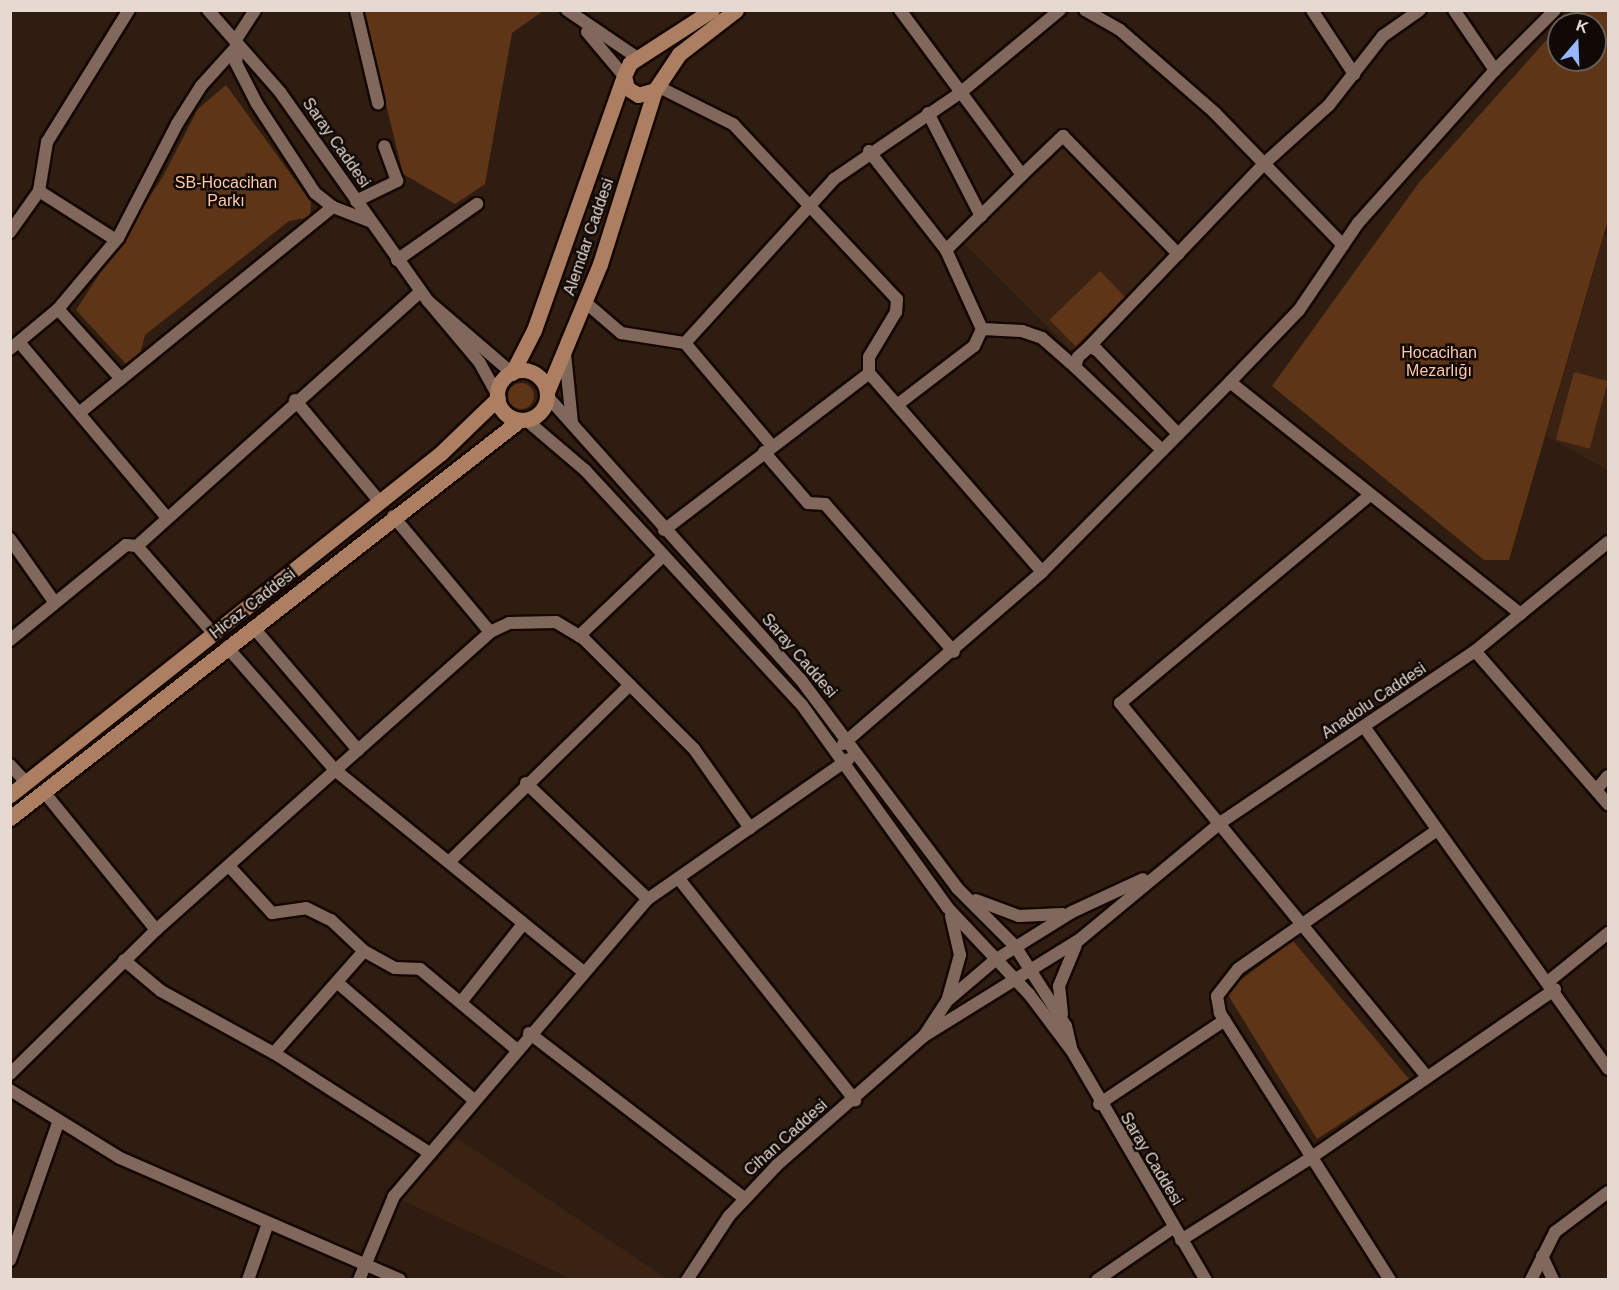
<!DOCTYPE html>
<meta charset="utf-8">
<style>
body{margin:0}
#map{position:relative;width:1619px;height:1290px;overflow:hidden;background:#2f1d11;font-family:Arial,sans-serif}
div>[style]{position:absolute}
.built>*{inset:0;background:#3b2313;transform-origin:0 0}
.green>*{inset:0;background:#5f3518;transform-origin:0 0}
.round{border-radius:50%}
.roads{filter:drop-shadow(2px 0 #160701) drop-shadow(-2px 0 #160701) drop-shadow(0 2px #160701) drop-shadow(0 -2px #160701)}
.minor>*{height:12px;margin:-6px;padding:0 6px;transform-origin:6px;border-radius:6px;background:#80695c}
.major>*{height:15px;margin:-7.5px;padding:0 7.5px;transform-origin:7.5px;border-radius:7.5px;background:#ac7f63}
.major>.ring{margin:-7.5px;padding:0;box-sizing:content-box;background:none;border:15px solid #ac7f63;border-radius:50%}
span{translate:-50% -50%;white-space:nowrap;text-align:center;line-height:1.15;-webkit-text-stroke:5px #110905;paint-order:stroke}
.street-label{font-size:16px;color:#e6d9d2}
.park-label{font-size:16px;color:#fec7a5}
.frame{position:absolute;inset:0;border:12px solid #e6d9d2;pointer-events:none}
.north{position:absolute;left:1547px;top:12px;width:60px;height:60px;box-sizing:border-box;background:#110905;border:2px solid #665c57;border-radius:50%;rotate:19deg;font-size:16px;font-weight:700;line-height:24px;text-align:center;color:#e6d9d2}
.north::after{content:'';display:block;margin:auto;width:21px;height:27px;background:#96b6fd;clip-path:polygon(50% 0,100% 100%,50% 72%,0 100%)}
</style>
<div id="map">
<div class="built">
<div style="left:1063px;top:144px;width:157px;height:140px;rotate:45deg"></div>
<div style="clip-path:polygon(1604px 236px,1608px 237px,1608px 470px,1546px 436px)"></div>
<div style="clip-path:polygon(457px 1138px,667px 1279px,572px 1279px,401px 1200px)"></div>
</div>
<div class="green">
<div style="clip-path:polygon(1573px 10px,1608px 11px,1608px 220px,1509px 560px,1484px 560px,1272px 386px,1418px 184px,1559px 26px,1559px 60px,1595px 60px,1595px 24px,1561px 24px)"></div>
<div style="clip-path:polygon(363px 11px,543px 11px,512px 33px,485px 184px,455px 204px,403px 174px)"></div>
<div style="clip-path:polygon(226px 85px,311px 202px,310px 217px,289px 221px,145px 335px,140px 354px,126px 364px,76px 310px,162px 178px,198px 109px)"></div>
<div style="left:1100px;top:271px;width:37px;height:70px;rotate:46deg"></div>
<div style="left:1574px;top:372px;width:35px;height:70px;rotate:15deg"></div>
<div class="round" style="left:508px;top:383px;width:26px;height:26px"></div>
<div style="clip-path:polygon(1293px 941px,1409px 1079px,1317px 1139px,1228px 995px,1231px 987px)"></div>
</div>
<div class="roads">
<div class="minor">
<div style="left:208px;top:10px;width:109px;rotate:48.7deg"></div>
<div style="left:280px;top:92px;width:256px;rotate:54.7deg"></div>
<div style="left:356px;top:10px;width:96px;rotate:76.7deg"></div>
<div style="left:567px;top:10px;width:87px;rotate:34.2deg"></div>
<div style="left:900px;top:10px;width:205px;rotate:53.5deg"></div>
<div style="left:1022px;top:175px;width:107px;rotate:135.4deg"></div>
<div style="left:946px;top:250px;width:87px;rotate:65.5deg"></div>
<div style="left:982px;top:329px;width:19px;rotate:115deg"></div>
<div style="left:974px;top:346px;width:97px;rotate:142.5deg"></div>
<div style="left:897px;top:405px;width:221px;rotate:49deg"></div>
<div style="left:1085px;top:10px;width:40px;rotate:29.7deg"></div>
<div style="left:1120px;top:30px;width:126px;rotate:41.1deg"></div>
<div style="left:1215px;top:113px;width:184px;rotate:45.9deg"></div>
<div style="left:1312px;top:10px;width:77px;rotate:56.7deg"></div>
<div style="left:1454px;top:10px;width:73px;rotate:55.7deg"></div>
<div style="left:1495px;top:70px;width:205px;rotate:131.8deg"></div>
<div style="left:1358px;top:223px;width:105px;rotate:124.1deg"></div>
<div style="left:1299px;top:310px;width:100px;rotate:133.8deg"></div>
<div style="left:1230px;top:382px;width:372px;rotate:38.6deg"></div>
<div style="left:587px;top:32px;width:57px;rotate:49.9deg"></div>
<div style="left:235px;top:41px;width:37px;rotate:-57deg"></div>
<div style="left:1495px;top:70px;width:85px;rotate:-45deg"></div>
<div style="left:657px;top:86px;width:85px;rotate:26.6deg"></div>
<div style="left:733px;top:124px;width:240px;rotate:46.9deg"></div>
<div style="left:897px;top:299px;width:13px;rotate:94deg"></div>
<div style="left:896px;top:312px;width:52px;rotate:121deg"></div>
<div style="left:869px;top:357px;width:16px;rotate:90deg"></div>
<div style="left:869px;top:373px;width:43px;rotate:48.8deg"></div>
<div style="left:928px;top:113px;width:116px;rotate:62.8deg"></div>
<div style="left:869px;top:151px;width:125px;rotate:52.1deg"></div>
<div style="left:1022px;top:175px;width:57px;rotate:-43.6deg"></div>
<div style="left:1063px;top:136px;width:165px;rotate:45.7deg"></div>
<div style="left:39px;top:191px;width:91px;rotate:32.5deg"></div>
<div style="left:356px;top:201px;width:46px;rotate:-26deg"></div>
<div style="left:397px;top:181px;width:37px;rotate:-110deg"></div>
<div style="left:10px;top:232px;width:50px;rotate:-54.7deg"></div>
<div style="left:39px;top:191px;width:50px;rotate:-80.7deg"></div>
<div style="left:47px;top:142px;width:155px;rotate:-58.2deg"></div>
<div style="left:397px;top:260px;width:98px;rotate:-35deg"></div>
<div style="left:585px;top:302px;width:48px;rotate:40.7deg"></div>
<div style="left:621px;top:333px;width:65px;rotate:8.9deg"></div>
<div style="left:685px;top:343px;width:135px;rotate:49.8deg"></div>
<div style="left:58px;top:309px;width:94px;rotate:48deg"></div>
<div style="left:121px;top:379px;width:54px;rotate:141deg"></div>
<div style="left:982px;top:329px;width:40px;rotate:2.9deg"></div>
<div style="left:1022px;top:331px;width:21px;rotate:19deg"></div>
<div style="left:1042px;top:338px;width:44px;rotate:41.3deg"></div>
<div style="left:19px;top:342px;width:230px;rotate:49.9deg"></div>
<div style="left:685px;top:343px;width:222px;rotate:-47.7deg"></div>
<div style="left:834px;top:179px;width:153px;rotate:-34.3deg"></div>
<div style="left:960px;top:93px;width:130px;rotate:-39.7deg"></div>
<div style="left:1089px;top:347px;width:257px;rotate:-46.3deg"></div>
<div style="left:1267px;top:161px;width:84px;rotate:-42.1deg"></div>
<div style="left:1329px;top:105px;width:88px;rotate:-52deg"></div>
<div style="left:1383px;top:36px;width:45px;rotate:-35.1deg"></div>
<div style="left:10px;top:349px;width:62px;rotate:-39.8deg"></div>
<div style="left:58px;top:309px;width:93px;rotate:-49.8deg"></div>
<div style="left:118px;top:238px;width:128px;rotate:-62.6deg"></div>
<div style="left:177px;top:124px;width:45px;rotate:-57.7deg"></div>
<div style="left:201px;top:86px;width:55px;rotate:-47.9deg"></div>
<div style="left:238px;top:45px;width:18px;rotate:96deg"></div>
<div style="left:236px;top:63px;width:46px;rotate:62.9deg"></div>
<div style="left:257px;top:104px;width:106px;rotate:56.9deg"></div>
<div style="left:315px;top:193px;width:23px;rotate:38deg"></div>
<div style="left:333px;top:207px;width:40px;rotate:21deg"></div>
<div style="left:565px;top:354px;width:69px;rotate:84.2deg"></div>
<div style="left:121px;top:379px;width:273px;rotate:-39.1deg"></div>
<div style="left:497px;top:394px;width:35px;rotate:-119deg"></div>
<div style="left:480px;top:363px;width:81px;rotate:-130deg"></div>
<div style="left:428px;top:301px;width:111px;rotate:40.6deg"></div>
<div style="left:547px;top:396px;width:381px;rotate:48.2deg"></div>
<div style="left:801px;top:680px;width:260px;rotate:53.1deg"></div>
<div style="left:957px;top:888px;width:82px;rotate:45deg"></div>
<div style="left:1015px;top:946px;width:95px;rotate:57.5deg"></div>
<div style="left:1066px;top:1026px;width:22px;rotate:77deg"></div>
<div style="left:295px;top:400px;width:133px;rotate:50.2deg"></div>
<div style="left:525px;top:419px;width:79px;rotate:40.4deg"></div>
<div style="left:585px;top:470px;width:320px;rotate:47.3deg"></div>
<div style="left:802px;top:705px;width:249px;rotate:54.3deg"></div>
<div style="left:947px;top:907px;width:120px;rotate:46.7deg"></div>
<div style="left:1029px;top:994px;width:71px;rotate:53deg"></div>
<div style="left:1072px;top:1051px;width:265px;rotate:59.7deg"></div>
<div style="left:1162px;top:450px;width:120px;rotate:-136.3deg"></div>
<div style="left:1075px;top:367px;width:10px;rotate:-73deg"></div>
<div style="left:1078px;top:357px;width:15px;rotate:-42deg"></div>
<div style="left:1089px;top:347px;width:9px;rotate:21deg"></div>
<div style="left:1097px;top:350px;width:117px;rotate:46deg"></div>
<div style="left:764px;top:452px;width:67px;rotate:49.2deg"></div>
<div style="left:808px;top:503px;width:17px;rotate:3deg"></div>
<div style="left:825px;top:504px;width:196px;rotate:48.9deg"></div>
<div style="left:1370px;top:495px;width:325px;rotate:140.2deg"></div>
<div style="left:1120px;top:703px;width:484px;rotate:50.6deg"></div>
<div style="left:393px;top:516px;width:151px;rotate:50.1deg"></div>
<div style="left:664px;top:530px;width:258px;rotate:-37.4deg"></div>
<div style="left:10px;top:539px;width:78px;rotate:54.9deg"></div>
<div style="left:137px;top:546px;width:380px;rotate:-41.9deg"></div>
<div style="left:253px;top:627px;width:162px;rotate:49.5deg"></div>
<div style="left:579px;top:636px;width:117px;rotate:-43.6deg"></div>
<div style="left:10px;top:640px;width:150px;rotate:-39.3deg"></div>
<div style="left:126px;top:545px;width:11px;rotate:5deg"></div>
<div style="left:137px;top:546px;width:116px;rotate:48.9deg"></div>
<div style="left:227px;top:647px;width:164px;rotate:48.7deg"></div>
<div style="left:335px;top:770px;width:318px;rotate:39.1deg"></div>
<div style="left:1475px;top:651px;width:203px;rotate:49deg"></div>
<div style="left:1365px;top:728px;width:419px;rotate:54.5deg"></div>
<div style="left:843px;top:744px;width:263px;rotate:-40.8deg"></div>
<div style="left:1042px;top:572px;width:267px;rotate:-45.3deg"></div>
<div style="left:10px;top:765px;width:23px;rotate:47deg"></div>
<div style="left:526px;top:783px;width:168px;rotate:43.6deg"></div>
<div style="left:1597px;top:789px;width:17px;rotate:-50deg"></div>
<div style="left:44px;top:792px;width:178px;rotate:50.9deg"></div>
<div style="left:450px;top:861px;width:252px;rotate:-44.4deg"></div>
<div style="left:229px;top:866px;width:64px;rotate:47.5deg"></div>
<div style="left:272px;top:913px;width:34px;rotate:-8deg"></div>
<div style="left:306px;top:908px;width:28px;rotate:26deg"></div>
<div style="left:331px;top:920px;width:45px;rotate:43.2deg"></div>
<div style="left:364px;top:951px;width:35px;rotate:29deg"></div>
<div style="left:395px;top:968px;width:25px;rotate:2deg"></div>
<div style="left:420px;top:969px;width:125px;rotate:39.8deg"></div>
<div style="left:679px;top:879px;width:283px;rotate:51.5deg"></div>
<div style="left:976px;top:900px;width:46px;rotate:20.4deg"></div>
<div style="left:1019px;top:916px;width:44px;rotate:-2.6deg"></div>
<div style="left:124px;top:960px;width:48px;rotate:40deg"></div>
<div style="left:161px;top:991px;width:129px;rotate:28.8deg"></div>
<div style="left:274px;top:1053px;width:185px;rotate:32.7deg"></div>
<div style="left:1549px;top:981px;width:76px;rotate:-39.1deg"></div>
<div style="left:339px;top:984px;width:178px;rotate:40.7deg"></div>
<div style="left:948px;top:998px;width:45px;rotate:-74.4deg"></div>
<div style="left:960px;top:955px;width:40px;rotate:-103deg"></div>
<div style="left:461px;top:1002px;width:100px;rotate:-51.5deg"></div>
<div style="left:1062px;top:1014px;width:28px;rotate:-96deg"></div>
<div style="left:1059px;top:986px;width:44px;rotate:-67.5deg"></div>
<div style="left:529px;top:1033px;width:272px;rotate:37.5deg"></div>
<div style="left:924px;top:1036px;width:42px;rotate:-56.7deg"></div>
<div style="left:947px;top:1001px;width:63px;rotate:-40.5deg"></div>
<div style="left:995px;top:960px;width:91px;rotate:-31.9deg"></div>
<div style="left:1072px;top:912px;width:78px;rotate:-24.9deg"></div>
<div style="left:274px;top:1053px;width:136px;rotate:-48.6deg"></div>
<div style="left:10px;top:1074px;width:205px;rotate:-44.6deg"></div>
<div style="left:156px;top:930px;width:448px;rotate:-41.7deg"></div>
<div style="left:490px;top:632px;width:21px;rotate:-25deg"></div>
<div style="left:509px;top:623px;width:47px;rotate:-1.2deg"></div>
<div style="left:556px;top:622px;width:33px;rotate:31deg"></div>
<div style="left:584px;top:639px;width:156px;rotate:45deg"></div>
<div style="left:694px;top:749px;width:97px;rotate:54.7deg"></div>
<div style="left:10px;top:1090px;width:129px;rotate:31.7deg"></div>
<div style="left:120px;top:1158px;width:305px;rotate:23.5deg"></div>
<div style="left:1099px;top:1104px;width:151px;rotate:-33.7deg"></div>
<div style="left:1181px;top:1240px;width:151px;rotate:-32.3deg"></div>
<div style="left:1309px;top:1159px;width:299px;rotate:-34.6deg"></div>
<div style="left:1542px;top:1256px;width:26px;rotate:65deg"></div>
<div style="left:10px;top:1260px;width:145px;rotate:-70.7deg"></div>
<div style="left:248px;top:1280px;width:57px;rotate:-70.6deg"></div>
<div style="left:359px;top:1280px;width:91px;rotate:-67.4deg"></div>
<div style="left:394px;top:1196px;width:391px;rotate:-49.5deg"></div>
<div style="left:648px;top:899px;width:245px;rotate:-34.9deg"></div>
<div style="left:687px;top:1280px;width:77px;rotate:-56.7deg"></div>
<div style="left:729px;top:1216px;width:70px;rotate:-46.7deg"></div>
<div style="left:777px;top:1165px;width:196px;rotate:-41.3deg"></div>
<div style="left:924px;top:1036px;width:182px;rotate:-31.8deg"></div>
<div style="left:1079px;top:940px;width:187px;rotate:-39.6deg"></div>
<div style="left:1223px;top:821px;width:304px;rotate:-34deg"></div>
<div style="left:1475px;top:651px;width:172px;rotate:-39.3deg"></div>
<div style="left:1097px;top:1280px;width:92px;rotate:-34.4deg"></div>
<div style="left:1390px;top:1280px;width:317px;rotate:-122.5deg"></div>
<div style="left:1220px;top:1013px;width:17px;rotate:-100deg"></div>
<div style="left:1217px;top:996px;width:34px;rotate:-52deg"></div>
<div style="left:1238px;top:969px;width:241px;rotate:-34.9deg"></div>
<div style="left:1531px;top:1280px;width:54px;rotate:-63.4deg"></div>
<div style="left:1555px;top:1232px;width:66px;rotate:-37deg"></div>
</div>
<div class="major">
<div style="left:712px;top:10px;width:98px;rotate:147.1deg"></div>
<div style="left:630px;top:63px;width:14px;rotate:115deg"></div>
<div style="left:624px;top:76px;width:12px;rotate:76deg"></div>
<div style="left:627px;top:88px;width:13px;rotate:32deg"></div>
<div style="left:638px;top:95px;width:18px;rotate:-16deg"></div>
<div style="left:655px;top:90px;width:43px;rotate:-56.3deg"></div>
<div style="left:679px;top:54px;width:72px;rotate:-37.7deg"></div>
<div class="ring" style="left:497px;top:370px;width:35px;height:35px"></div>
<div style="left:512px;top:373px;width:48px;rotate:-62.9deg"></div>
<div style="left:534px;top:330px;width:269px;rotate:-70.5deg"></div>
<div style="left:547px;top:392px;width:139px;rotate:-67.5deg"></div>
<div style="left:600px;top:264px;width:182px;rotate:-72.5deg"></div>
<div style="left:10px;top:795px;width:550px;rotate:-38.43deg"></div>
<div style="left:441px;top:453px;width:79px;rotate:-44deg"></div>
<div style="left:10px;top:818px;width:647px;rotate:-37.97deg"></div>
</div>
</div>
<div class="street-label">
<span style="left:336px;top:143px;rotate:55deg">Saray Caddesi</span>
<span style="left:589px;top:237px;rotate:-71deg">Alemdar Caddesi</span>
<span style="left:253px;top:604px;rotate:-38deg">Hicaz Caddesi</span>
<span style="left:799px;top:656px;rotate:49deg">Saray Caddesi</span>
<span style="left:1374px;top:701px;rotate:-34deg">Anadolu Caddesi</span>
<span style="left:786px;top:1138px;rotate:-42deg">Cihan Caddesi</span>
<span style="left:1151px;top:1159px;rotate:59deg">Saray Caddesi</span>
</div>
<div class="park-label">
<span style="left:226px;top:192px">SB-Hocacihan<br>Parkı</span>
<span style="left:1439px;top:362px">Hocacihan<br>Mezarlığı</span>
</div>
<div class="frame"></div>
<div class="north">K</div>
</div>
